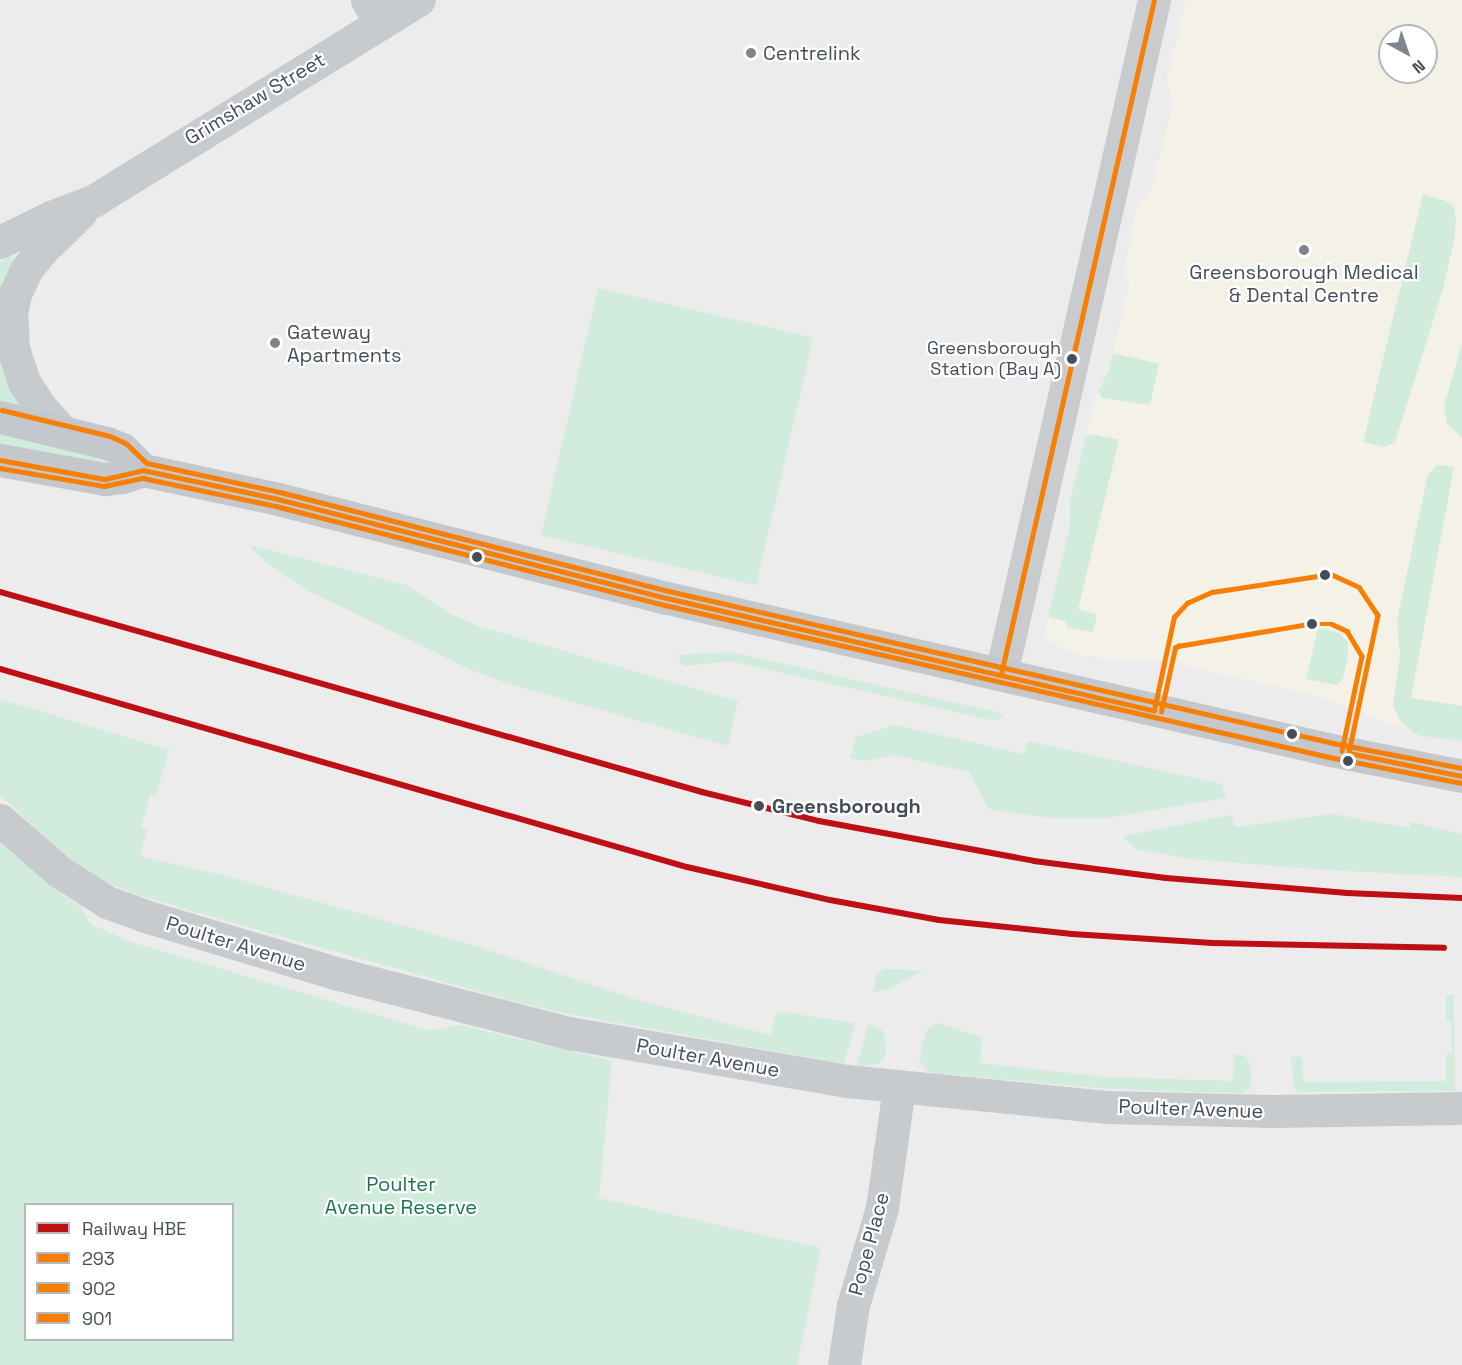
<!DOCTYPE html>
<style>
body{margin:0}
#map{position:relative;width:1462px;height:1365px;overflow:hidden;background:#edecec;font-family:"Space Grotesk",sans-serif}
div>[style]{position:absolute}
.commercial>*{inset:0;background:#f4f1e7}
.green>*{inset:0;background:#d1ebdd;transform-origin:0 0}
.minor>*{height:33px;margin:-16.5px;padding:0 16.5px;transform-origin:16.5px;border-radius:16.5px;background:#c8cbcd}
.tertiary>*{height:33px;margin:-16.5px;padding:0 16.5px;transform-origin:16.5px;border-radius:16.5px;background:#c8cbcd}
.secondary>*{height:33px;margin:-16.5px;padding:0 16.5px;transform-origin:16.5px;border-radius:16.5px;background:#c9cccf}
.primary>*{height:33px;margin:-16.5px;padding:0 16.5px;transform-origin:16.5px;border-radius:16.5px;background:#c4c7cb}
.bus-1>*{height:4.5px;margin:-2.25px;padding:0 2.25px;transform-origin:2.25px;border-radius:2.25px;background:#f67f04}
.bus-2>*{height:4.5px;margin:-2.25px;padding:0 2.25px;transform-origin:2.25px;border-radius:2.25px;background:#f67f04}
.bus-3>*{height:4.5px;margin:-2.25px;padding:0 2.25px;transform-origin:2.25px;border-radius:2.25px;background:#f67f04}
.rail-1>*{height:6px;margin:-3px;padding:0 3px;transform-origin:3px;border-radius:3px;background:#be1014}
.dots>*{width:16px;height:16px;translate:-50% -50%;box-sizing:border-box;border:3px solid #fff;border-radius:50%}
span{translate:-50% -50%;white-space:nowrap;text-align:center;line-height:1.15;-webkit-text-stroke:4.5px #fff;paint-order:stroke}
.bus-label{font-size:18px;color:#454d58}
.right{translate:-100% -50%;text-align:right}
.poi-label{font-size:20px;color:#454d58}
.left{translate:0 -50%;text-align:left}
.street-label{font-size:20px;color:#454d58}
.stop-label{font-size:20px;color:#454d58;font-weight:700}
.park-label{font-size:20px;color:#1a744f}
.legend{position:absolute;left:24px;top:1203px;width:210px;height:138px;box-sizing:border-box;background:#fff;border:2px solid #b5b8bc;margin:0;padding:8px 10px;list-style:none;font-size:18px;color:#454d58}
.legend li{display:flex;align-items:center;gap:12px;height:30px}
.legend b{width:30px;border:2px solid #b5b8bc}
.north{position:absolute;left:1378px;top:24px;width:60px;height:60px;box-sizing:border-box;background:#fff;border:2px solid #b5b8bc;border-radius:50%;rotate:140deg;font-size:16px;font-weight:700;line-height:24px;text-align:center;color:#454d58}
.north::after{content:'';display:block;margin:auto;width:21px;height:27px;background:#80858c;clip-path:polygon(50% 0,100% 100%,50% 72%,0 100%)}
</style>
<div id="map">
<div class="commercial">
<div style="clip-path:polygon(evenodd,1186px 0,1462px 0,1462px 741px,1422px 736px,1322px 697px,1162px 660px,1117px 660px,1086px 656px,1058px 646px,1046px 637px,1045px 633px,1070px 526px,1070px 501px,1098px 391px,1108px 372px,1129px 283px,1124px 268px,1137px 208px,1151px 189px,1173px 103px,1167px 78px,1186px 0,1390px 36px,1426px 36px,1426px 72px,1390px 72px,1390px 36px)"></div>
</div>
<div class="green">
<div style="clip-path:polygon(1423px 194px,1446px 201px,1453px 206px,1456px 220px,1454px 241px,1443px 289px,1395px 442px,1385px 447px,1363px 442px)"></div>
<div style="clip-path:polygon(10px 257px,15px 258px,0 301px,0 263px)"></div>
<div style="left:598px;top:288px;width:221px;height:254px;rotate:13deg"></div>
<div style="clip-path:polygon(1462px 343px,1462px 437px,1447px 424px,1444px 407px)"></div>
<div style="clip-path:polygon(0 351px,20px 405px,0 404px)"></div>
<div style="clip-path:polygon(1113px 353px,1159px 364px,1150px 405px,1102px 398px,1098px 391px,1108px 372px)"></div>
<div style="clip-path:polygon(0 430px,107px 460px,107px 462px,106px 465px,0 447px)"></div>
<div style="clip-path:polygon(1092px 434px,1119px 440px,1078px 609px,1097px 615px,1093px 632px,1067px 627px,1065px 621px,1048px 617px,1070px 526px,1070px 501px,1086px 437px)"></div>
<div style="clip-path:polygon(1437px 465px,1454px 467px,1411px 698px,1462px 706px,1462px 741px,1422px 736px,1414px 733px,1400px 721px,1393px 705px,1400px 656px,1397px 620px,1428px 474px)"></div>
<div style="clip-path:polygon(249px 545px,406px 585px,451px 614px,478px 626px,738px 701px,728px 746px,506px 683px,471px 670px,307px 590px,265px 562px)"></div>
<div style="clip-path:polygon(1318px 628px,1338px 632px,1348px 642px,1348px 657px,1342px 681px,1336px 685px,1306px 679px)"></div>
<div style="clip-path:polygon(731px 652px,1005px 714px,996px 721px,730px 661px,686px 666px,681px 664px,678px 655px)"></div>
<div style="clip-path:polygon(0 699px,169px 750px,156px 796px,150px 795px,141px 828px,147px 830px,140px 856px,230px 877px,479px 947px,635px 999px,770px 1035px,777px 1011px,855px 1023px,844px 1064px,558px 1012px,509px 1000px,219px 919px,135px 894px,106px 882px,62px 853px,0 795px)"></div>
<div style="clip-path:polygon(895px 725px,1024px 754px,1027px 741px,1222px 784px,1226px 798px,1107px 818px,1050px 818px,989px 809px,969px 772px,893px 755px,866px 761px,850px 758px,856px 737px)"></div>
<div style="clip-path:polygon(1333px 814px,1409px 828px,1411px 822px,1462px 834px,1462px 877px,1325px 870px,1191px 859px,1136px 849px,1123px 836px,1231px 815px,1235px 827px)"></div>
<div style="clip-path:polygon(evenodd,0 842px,64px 896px,81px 907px,91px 924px,131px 942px,431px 1031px,460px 1025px,612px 1061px,599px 1198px,821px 1248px,797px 1365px,0 1365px,0 842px,26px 1204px,232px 1204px,232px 1340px,26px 1340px,26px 1204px)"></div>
<div style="clip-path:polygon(884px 969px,899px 969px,927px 972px,919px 973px,886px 990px,873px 992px,876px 975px)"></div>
<div style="clip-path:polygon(1454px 994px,1455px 1091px,1299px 1092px,1294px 1088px,1291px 1057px,1302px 1057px,1303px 1082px,1446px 1081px,1446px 1054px,1452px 1053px,1451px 1021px,1446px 1021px,1446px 995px)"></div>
<div style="clip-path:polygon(937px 1023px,982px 1037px,980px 1063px,1106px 1077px,1233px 1081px,1234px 1054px,1245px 1056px,1249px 1061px,1252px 1081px,1249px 1089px,1244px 1093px,1184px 1092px,1098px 1088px,932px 1073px,926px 1070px,919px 1059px,926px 1031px)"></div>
<div style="clip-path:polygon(868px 1024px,881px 1029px,885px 1036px,886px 1055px,878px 1064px,857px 1066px)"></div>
</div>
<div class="minor">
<div style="left:367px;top:0;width:27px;rotate:59deg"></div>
<div style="left:0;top:820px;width:79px;rotate:40.9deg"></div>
<div style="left:60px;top:872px;width:56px;rotate:32.6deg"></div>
<div style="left:107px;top:902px;width:40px;rotate:20.2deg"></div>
<div style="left:145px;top:916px;width:198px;rotate:16.7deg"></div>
<div style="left:335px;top:973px;width:242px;rotate:14.4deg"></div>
<div style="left:569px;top:1033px;width:282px;rotate:9.8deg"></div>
<div style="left:847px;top:1081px;width:260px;rotate:5.7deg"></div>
<div style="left:1106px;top:1107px;width:166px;rotate:1.4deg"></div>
<div style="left:1272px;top:1111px;width:190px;rotate:-0.9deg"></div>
<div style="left:844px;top:1365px;width:61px;rotate:-81.5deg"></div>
<div style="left:853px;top:1305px;width:101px;rotate:-73.4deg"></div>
<div style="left:882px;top:1208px;width:122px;rotate:-82deg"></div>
</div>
<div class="tertiary">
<div style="left:0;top:242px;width:57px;rotate:-26.1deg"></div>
<div style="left:51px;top:217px;width:45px;rotate:-20.9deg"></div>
<div style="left:93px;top:201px;width:383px;rotate:-31.7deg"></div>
<div style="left:62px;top:431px;width:31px;rotate:-132deg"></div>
<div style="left:41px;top:408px;width:31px;rotate:-123deg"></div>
<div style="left:24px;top:382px;width:35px;rotate:-108deg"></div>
<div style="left:13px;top:349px;width:35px;rotate:-93deg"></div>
<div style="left:11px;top:314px;width:20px;rotate:-79deg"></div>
<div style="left:15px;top:294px;width:26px;rotate:-65deg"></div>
<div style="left:26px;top:270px;width:23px;rotate:-52deg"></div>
<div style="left:40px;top:252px;width:57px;rotate:-44.3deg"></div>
</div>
<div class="secondary">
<div style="left:1001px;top:674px;width:691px;rotate:-77.21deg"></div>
</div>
<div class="primary">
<div style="left:0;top:417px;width:110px;rotate:13.7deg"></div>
<div style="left:107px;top:443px;width:16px;rotate:22deg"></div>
<div style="left:122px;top:449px;width:30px;rotate:45deg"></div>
<div style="left:0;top:460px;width:107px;rotate:10.3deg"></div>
<div style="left:105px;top:479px;width:17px;rotate:-7deg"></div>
<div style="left:122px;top:477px;width:22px;rotate:-18deg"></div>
<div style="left:143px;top:470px;width:138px;rotate:12.1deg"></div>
<div style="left:278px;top:499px;width:401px;rotate:14.3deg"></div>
<div style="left:667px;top:598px;width:681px;rotate:12.89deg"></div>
<div style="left:1331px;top:750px;width:134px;rotate:11.2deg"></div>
</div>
<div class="bus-1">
<div style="left:0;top:460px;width:107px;rotate:10.3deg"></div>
<div style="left:105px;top:479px;width:39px;rotate:-13deg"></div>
<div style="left:143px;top:470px;width:138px;rotate:12.1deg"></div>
<div style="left:278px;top:499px;width:401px;rotate:14.3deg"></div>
<div style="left:667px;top:598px;width:500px;rotate:13deg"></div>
<div style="left:1154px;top:710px;width:95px;rotate:-77.9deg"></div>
<div style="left:1174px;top:617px;width:19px;rotate:-47deg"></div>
<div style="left:1187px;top:603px;width:27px;rotate:-24deg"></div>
<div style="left:1212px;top:592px;width:120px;rotate:-8.6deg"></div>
<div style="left:1331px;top:574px;width:31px;rotate:25deg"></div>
<div style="left:1359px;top:587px;width:34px;rotate:56deg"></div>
<div style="left:1378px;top:615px;width:141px;rotate:101.9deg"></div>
<div style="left:1349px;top:753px;width:115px;rotate:11.5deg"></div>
<div style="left:1001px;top:674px;width:691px;rotate:-77.21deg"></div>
</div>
<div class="bus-2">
<div style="left:0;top:468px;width:106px;rotate:9.8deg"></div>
<div style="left:104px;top:486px;width:40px;rotate:-12deg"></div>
<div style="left:143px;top:478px;width:136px;rotate:11.9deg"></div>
<div style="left:276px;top:506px;width:401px;rotate:14.3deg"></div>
<div style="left:665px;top:605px;width:681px;rotate:12.89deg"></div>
<div style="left:1329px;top:757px;width:135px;rotate:11.1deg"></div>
<div style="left:1161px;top:712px;width:66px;rotate:-77.7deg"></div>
<div style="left:1175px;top:648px;width:4px;rotate:-34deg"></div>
<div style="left:1178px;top:646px;width:132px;rotate:-9.6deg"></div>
<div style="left:1308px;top:624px;width:24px"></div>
<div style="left:1332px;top:624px;width:17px;rotate:25deg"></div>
<div style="left:1347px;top:631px;width:29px;rotate:59deg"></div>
<div style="left:1362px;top:656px;width:97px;rotate:101.9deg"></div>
</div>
<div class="bus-3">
<div style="left:2px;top:410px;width:111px;rotate:13.5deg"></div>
<div style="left:110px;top:436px;width:17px;rotate:24deg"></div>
<div style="left:126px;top:443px;width:29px;rotate:44deg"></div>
<div style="left:147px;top:463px;width:136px;rotate:12.3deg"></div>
<div style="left:280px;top:492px;width:401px;rotate:14.3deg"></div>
<div style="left:669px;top:591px;width:681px;rotate:12.89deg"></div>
<div style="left:1333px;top:743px;width:131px;rotate:11deg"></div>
</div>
<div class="rail-1">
<div style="left:0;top:592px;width:730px;rotate:15.9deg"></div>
<div style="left:702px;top:792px;width:121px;rotate:13.9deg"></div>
<div style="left:819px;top:821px;width:219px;rotate:10.5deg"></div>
<div style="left:1034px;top:861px;width:133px;rotate:7.3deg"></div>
<div style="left:1166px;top:878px;width:182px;rotate:4.7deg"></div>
<div style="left:1347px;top:893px;width:115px;rotate:2.5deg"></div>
<div style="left:0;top:669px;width:715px;rotate:16.08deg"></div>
<div style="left:687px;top:867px;width:147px;rotate:13deg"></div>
<div style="left:830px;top:900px;width:111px;rotate:10.4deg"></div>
<div style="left:939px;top:920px;width:134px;rotate:6deg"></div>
<div style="left:1072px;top:934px;width:141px;rotate:3.7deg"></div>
<div style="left:1213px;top:943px;width:231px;rotate:1.2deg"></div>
</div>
<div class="dots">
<div style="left:751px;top:53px;background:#80858c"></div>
<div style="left:1304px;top:250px;background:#80858c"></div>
<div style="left:275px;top:343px;background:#80858c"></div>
<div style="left:1072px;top:359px;background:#454d58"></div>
<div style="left:477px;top:557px;background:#454d58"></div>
<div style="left:1325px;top:575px;background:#454d58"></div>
<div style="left:1312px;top:624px;background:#454d58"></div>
<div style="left:1292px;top:734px;background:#454d58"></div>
<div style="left:1348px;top:761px;background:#454d58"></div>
<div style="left:759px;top:806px;background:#454d58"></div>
</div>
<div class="bus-label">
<span class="right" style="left:1061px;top:359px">Greensborough<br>Station (Bay A)</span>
</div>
<div class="poi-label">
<span class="left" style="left:763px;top:53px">Centrelink</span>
<span style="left:1304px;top:284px">Greensborough Medical<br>&amp; Dental Centre</span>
<span class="left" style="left:287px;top:344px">Gateway<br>Apartments</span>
</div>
<div class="street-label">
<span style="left:255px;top:99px;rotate:-31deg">Grimshaw Street</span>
<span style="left:236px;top:944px;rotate:17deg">Poulter Avenue</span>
<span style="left:708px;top:1058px;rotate:10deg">Poulter Avenue</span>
<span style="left:1191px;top:1109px;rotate:2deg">Poulter Avenue</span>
<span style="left:869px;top:1244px;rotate:-75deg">Pope Place</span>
</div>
<div class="stop-label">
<span class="left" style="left:772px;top:806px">Greensborough</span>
</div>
<div class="park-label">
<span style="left:401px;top:1196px">Poulter<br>Avenue Reserve</span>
</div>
<ul class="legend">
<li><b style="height:8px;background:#be1014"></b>Railway HBE</li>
<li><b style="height:8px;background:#f67f04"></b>293</li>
<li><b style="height:8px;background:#f67f04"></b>902</li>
<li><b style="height:8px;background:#f67f04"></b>901</li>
</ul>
<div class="north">N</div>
</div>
